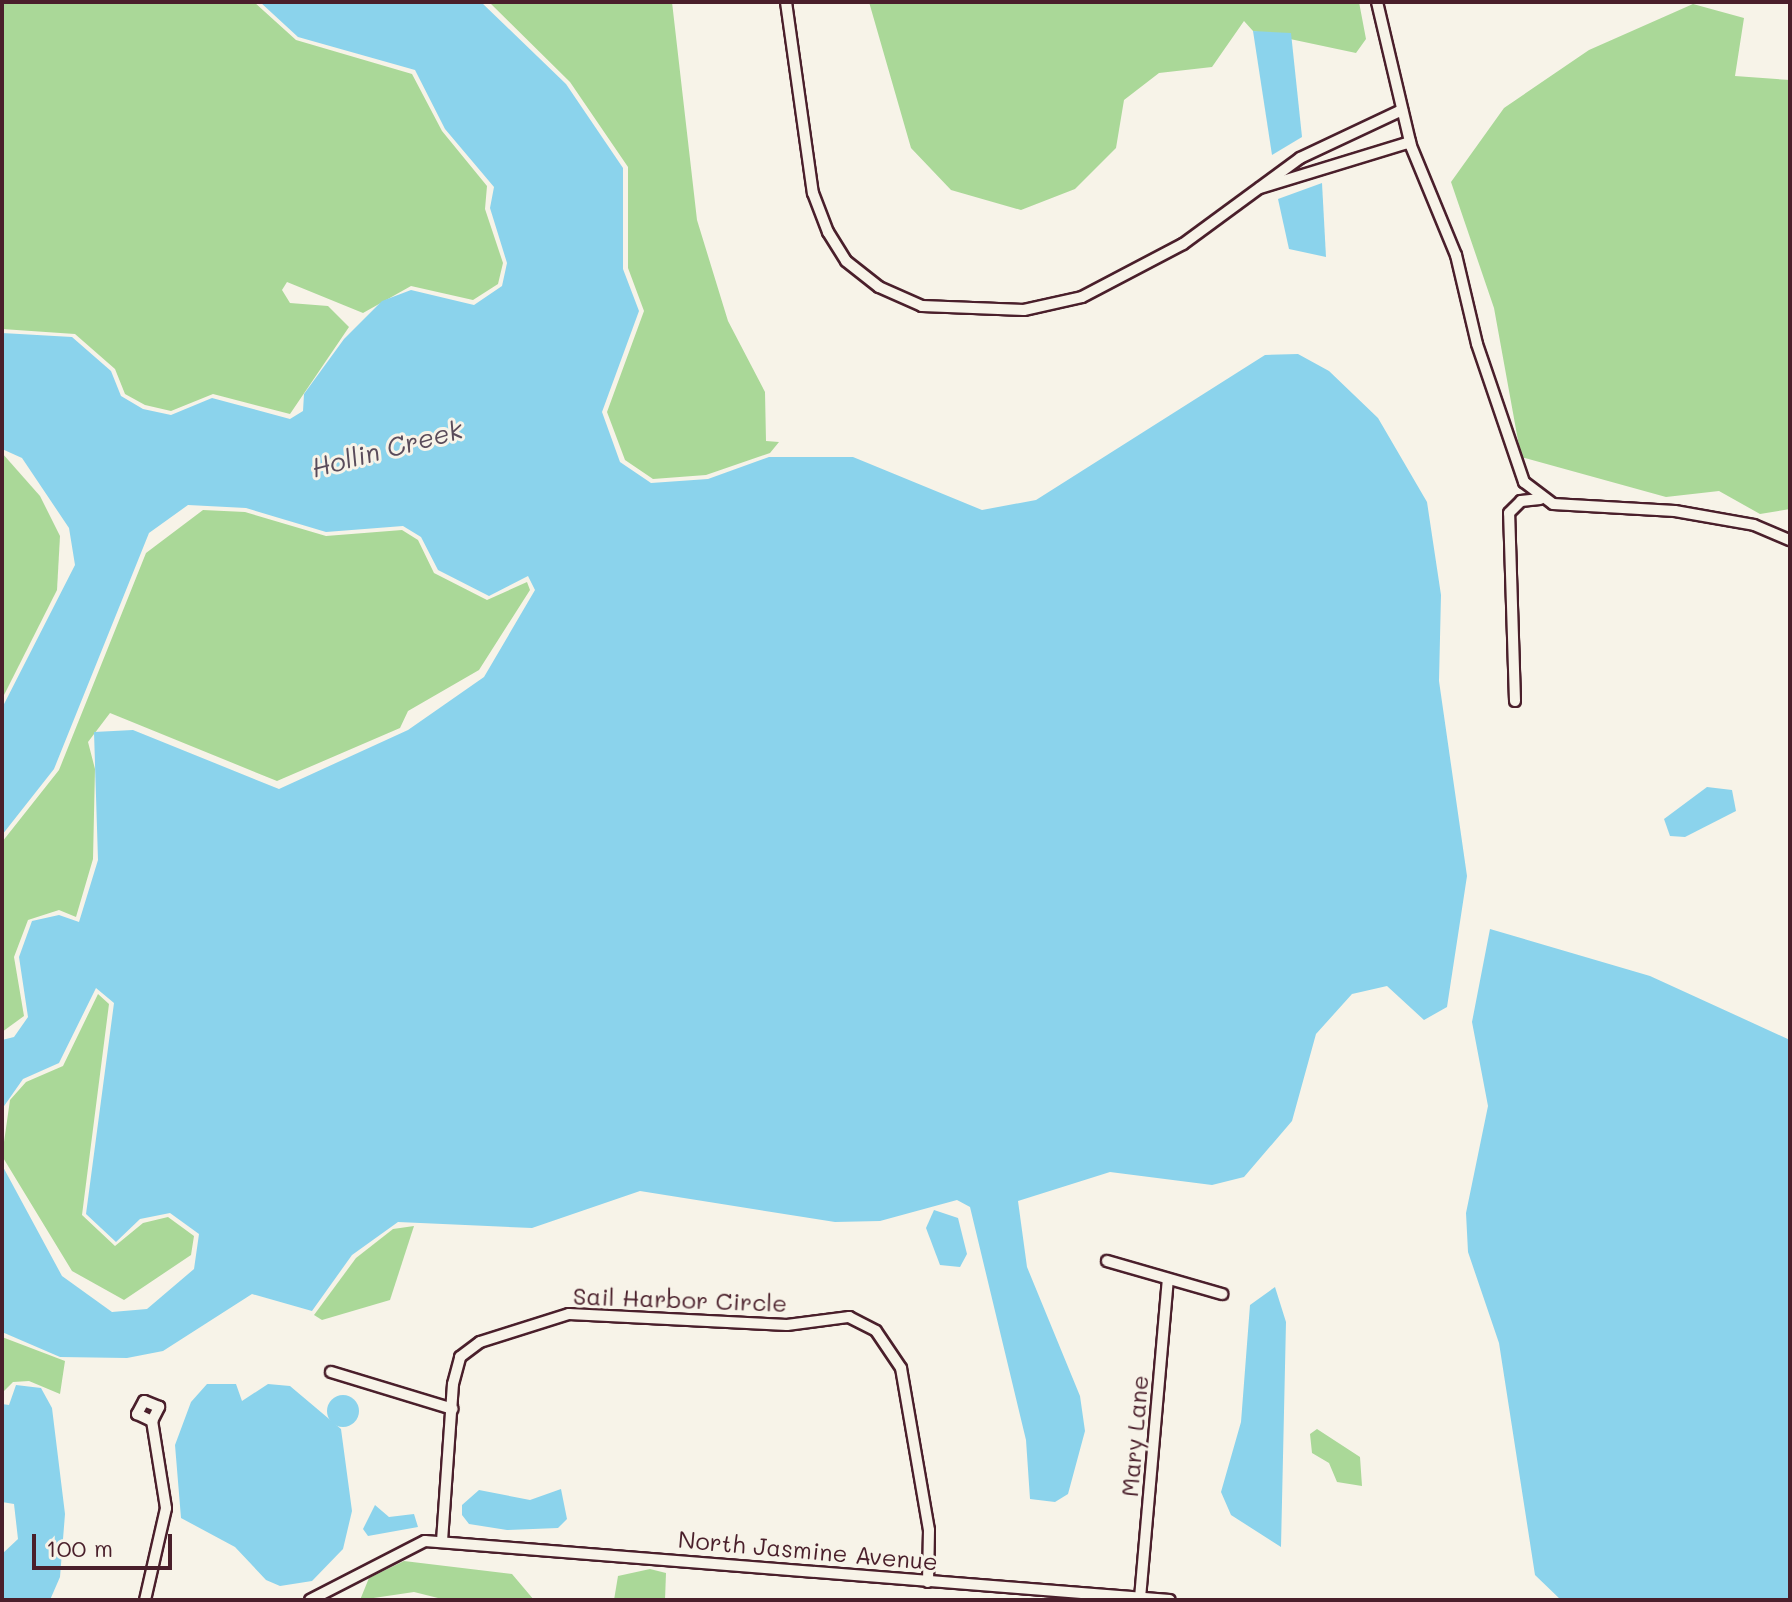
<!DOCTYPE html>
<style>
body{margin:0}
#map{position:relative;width:1792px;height:1602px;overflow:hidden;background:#f7f3e8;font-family:Mali,sans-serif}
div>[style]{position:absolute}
.green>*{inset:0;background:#aad898}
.water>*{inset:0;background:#8bd3ec}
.round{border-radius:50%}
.roads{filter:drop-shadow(2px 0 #4a1f2b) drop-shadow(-2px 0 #4a1f2b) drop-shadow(0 2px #4a1f2b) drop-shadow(0 -2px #4a1f2b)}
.street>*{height:10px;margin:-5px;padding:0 5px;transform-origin:5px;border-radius:5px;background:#f7f3e8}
span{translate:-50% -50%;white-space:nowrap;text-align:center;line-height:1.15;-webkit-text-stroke:6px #f7f3e8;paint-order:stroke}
.street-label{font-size:24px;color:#4a1f2b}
.water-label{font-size:26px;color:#5a4c5b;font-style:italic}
.frame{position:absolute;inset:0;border:4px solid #4a1f2b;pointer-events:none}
.scale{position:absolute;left:32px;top:1534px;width:140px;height:36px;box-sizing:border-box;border:4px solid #4a1f2b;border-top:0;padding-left:10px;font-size:24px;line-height:28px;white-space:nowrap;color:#4a1f2b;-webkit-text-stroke:6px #f7f3e8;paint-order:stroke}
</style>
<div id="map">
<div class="green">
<div style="clip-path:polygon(2px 2px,254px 2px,296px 40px,412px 74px,442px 131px,487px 186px,485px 209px,503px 263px,498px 284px,473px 300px,411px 286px,363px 313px,287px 282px,282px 290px,290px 303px,328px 306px,349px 327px,290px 414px,213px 394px,171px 411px,145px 405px,125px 394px,115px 369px,75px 334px,2px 329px)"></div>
<div style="clip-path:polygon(489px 2px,672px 2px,697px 220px,728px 321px,765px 392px,766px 441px,779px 442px,770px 453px,706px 475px,653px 479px,625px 460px,607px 412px,644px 311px,628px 268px,628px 167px,570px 82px)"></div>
<div style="clip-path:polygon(869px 2px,1359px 2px,1366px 39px,1356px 53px,1253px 31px,1244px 21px,1212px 67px,1159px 73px,1124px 100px,1116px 148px,1075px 189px,1021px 210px,951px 190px,911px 148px)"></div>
<div style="clip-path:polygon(1693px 4px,1744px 18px,1735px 76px,1790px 80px,1790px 509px,1760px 514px,1719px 491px,1666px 497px,1521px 457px,1494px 308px,1451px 182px,1504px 108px,1589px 50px)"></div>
<div style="clip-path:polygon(2px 453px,40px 496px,60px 536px,57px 590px,2px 699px)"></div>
<div style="clip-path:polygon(203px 510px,245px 512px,326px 536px,402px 530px,418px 540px,434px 573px,487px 600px,527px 582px,530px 590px,479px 670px,408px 711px,400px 728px,277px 781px,110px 713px,88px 742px,95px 769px,93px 859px,76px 917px,59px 910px,28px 920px,14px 957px,24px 1016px,2px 1032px,2px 842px,59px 770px,146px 553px)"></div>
<div style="clip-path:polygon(98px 994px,109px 1004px,82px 1215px,115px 1246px,143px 1223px,168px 1217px,194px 1236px,191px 1255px,124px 1300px,72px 1271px,2px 1156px,10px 1100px,26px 1082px,63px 1066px)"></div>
<div style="clip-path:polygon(414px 1226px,390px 1300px,322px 1320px,314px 1315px,356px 1258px,393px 1229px)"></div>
<div style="clip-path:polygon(2px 1337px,65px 1361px,60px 1394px,29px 1381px,13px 1382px,2px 1393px)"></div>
<div style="clip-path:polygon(1317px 1429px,1360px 1457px,1362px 1486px,1337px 1482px,1329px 1463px,1312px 1453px,1310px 1434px)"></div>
<div style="clip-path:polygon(404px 1561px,512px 1574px,534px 1600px,446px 1600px,414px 1592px,360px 1600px,369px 1578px)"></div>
<div style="clip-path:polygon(650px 1569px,666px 1573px,665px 1600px,614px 1600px,618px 1576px)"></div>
</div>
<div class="water">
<div style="clip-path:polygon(260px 2px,481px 2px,566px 84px,623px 168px,623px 269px,639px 311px,602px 412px,620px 462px,651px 483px,708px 479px,769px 457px,853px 457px,982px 510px,1036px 500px,1265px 355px,1298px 354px,1329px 371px,1378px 418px,1427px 502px,1441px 595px,1439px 681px,1467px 876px,1447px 1007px,1424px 1020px,1387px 986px,1352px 994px,1316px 1034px,1292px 1121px,1244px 1177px,1212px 1185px,1110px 1172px,1018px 1201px,1027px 1267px,1080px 1396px,1085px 1431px,1068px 1494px,1055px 1502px,1030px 1499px,1026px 1440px,970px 1207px,957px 1200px,880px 1221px,835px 1222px,640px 1191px,532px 1228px,398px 1222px,352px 1255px,312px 1311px,252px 1294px,163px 1351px,127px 1358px,60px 1357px,2px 1332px,2px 1165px,62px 1276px,112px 1312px,147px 1309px,194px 1269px,199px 1234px,170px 1213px,140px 1219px,116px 1242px,86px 1214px,114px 1003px,96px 988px,59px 1063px,23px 1079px,2px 1109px,2px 1040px,14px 1037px,28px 1017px,19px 957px,32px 921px,59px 915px,79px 922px,98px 860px,94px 732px,133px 730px,279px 789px,408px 730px,484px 677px,535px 590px,528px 576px,489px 596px,438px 570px,421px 537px,403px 526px,326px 532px,246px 508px,188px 505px,149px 533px,54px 769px,2px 835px,2px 708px,75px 565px,69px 528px,22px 458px,2px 449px,2px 333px,72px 337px,111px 371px,121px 396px,143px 409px,171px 415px,212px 398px,290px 419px,303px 411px,304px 394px,344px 339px,382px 301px,411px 290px,474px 305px,502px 286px,507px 263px,490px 208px,494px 187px,445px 129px,415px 70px,298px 37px)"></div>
<div style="clip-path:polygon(1253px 31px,1291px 33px,1302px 137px,1272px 155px)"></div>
<div style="clip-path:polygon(1322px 183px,1326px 257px,1289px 249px,1278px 199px)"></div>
<div style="clip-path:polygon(1707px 787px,1732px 790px,1736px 811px,1685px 837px,1670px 836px,1664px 819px)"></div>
<div style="clip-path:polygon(1490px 929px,1650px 976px,1790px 1040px,1790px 1600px,1561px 1600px,1535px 1575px,1499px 1343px,1468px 1252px,1466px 1213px,1488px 1106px,1472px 1022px)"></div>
<div style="clip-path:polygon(934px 1210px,958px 1218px,967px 1254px,960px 1267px,940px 1265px,926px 1228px)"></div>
<div style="clip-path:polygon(1275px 1287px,1286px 1322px,1281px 1547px,1231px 1515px,1221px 1492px,1241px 1422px,1250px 1305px)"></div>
<div style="clip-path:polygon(207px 1384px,236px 1384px,242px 1401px,268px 1384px,290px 1386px,341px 1429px,352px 1511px,343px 1549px,312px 1581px,280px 1586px,266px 1580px,235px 1547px,181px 1518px,175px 1445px,191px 1402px)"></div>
<div style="clip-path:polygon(16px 1385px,41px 1388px,52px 1408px,65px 1514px,60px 1577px,50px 1600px,2px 1600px,2px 1554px,18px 1539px,14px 1504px,2px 1502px,2px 1404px,9px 1405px)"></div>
<div class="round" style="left:327px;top:1395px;width:32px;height:32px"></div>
<div style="clip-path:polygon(561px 1489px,567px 1519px,558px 1528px,507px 1530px,469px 1524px,462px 1515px,462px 1505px,479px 1490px,530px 1500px)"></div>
<div style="clip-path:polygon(375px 1505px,389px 1517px,414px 1514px,418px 1527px,368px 1536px,363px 1529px)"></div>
</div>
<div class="roads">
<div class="street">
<div style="left:786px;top:2px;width:193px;rotate:82deg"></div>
<div style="left:813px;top:193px;width:42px;rotate:69deg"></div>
<div style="left:828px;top:232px;width:34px;rotate:58deg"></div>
<div style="left:846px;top:261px;width:42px;rotate:38.2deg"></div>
<div style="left:879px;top:287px;width:47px;rotate:23.8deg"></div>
<div style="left:922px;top:306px;width:102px;rotate:2.2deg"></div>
<div style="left:1024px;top:310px;width:59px;rotate:-12.6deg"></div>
<div style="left:1082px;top:297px;width:114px;rotate:-27.7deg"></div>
<div style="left:1183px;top:244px;width:145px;rotate:-36.3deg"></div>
<div style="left:1300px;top:158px;width:113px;rotate:-25.2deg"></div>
<div style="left:1377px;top:2px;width:148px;rotate:76.7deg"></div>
<div style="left:1411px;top:146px;width:118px;rotate:67.6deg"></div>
<div style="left:1456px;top:255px;width:91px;rotate:76.7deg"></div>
<div style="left:1477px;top:344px;width:146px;rotate:71.2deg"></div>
<div style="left:1524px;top:482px;width:36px;rotate:37deg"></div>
<div style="left:1553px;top:504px;width:122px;rotate:3.3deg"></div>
<div style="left:1675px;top:511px;width:80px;rotate:10deg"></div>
<div style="left:1754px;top:525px;width:39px;rotate:23deg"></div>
<div style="left:1260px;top:188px;width:157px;rotate:-17deg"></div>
<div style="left:1515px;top:701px;width:188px;rotate:-91.8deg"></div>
<div style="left:1509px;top:513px;width:17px;rotate:-45deg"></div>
<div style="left:1521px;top:501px;width:19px;rotate:-6deg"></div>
<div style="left:1107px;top:1261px;width:120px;rotate:16deg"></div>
<div style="left:331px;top:1372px;width:127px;rotate:16.9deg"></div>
<div style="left:442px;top:1541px;width:157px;rotate:-86deg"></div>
<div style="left:453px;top:1384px;width:28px;rotate:-75deg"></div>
<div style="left:460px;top:1357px;width:25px;rotate:-37deg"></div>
<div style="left:480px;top:1342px;width:93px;rotate:-17.5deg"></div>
<div style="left:569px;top:1314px;width:218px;rotate:2.9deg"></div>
<div style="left:787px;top:1325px;width:63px;rotate:-7.4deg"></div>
<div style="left:849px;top:1317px;width:30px;rotate:27deg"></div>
<div style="left:876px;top:1331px;width:45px;rotate:56deg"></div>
<div style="left:901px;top:1368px;width:164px;rotate:80.2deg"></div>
<div style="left:929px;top:1530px;width:52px;rotate:91.1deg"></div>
<div style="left:1140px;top:1598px;width:320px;rotate:-85deg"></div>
<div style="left:145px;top:1600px;width:94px;rotate:-77.1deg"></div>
<div style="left:166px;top:1508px;width:88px;rotate:-99.1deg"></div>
<div style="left:152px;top:1421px;width:16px;rotate:-63deg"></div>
<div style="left:159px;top:1407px;width:16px;rotate:-158deg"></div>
<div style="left:144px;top:1401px;width:15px;rotate:118deg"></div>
<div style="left:137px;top:1414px;width:17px;rotate:25deg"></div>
<div style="left:310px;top:1600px;width:129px;rotate:-27.2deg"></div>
<div style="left:425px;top:1541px;width:747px;rotate:4.53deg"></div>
</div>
</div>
<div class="street-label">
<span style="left:680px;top:1299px;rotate:2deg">Sail Harbor Circle</span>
<span style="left:1134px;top:1436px;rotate:-85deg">Mary Lane</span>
<span style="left:808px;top:1550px;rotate:5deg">North Jasmine Avenue</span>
</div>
<div class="water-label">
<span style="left:387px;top:449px;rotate:-15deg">Hollin Creek</span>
</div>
<div class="frame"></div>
<div class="scale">100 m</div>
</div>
